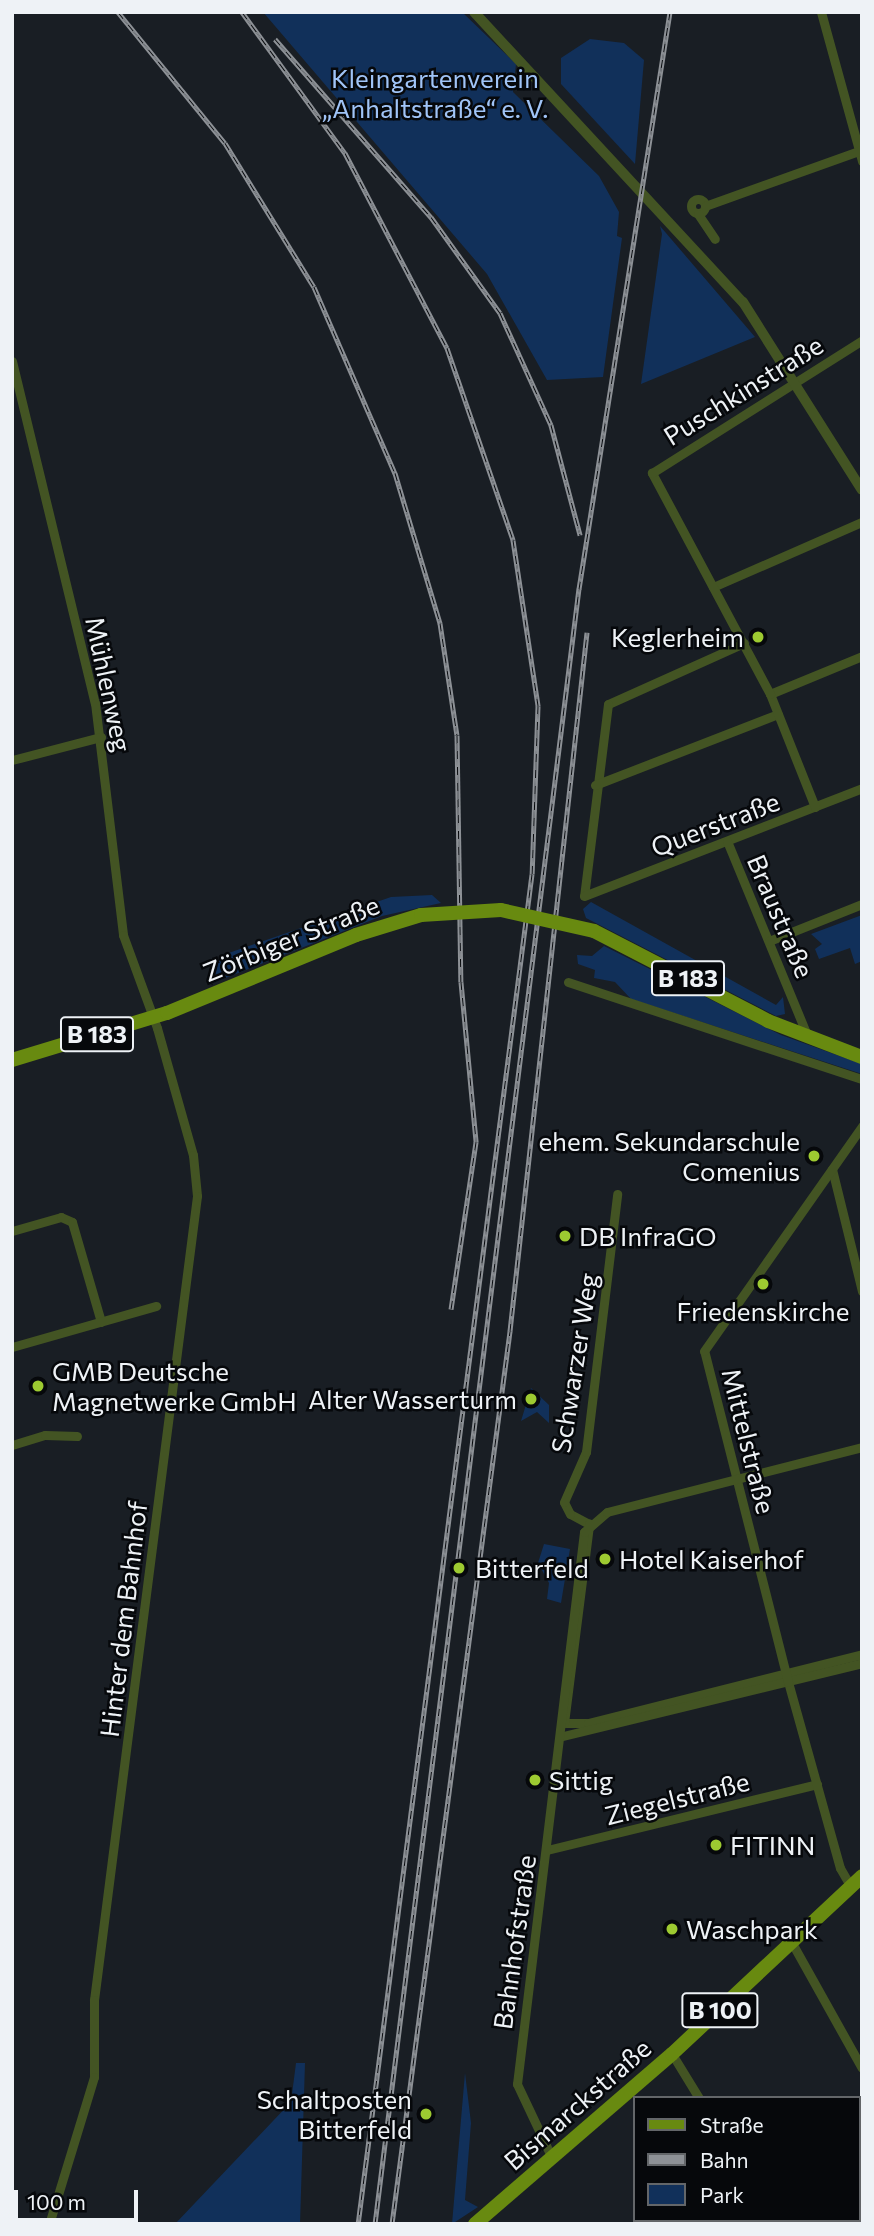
<!DOCTYPE html>
<meta charset="utf-8">
<style>
body{margin:0}
#map{position:relative;width:874px;height:2236px;overflow:hidden;background:#191e24;font-family:Commissioner,sans-serif}
div>[style]{position:absolute}
.green>*{inset:0;background:#11305a}
.minor>*{height:9px;margin:-4.5px;padding:0 4.5px;transform-origin:4.5px;border-radius:4.5px;background:#435423}
.minor>.ring{margin:-4.5px;padding:0;box-sizing:content-box;background:none;border:9px solid #435423;border-radius:50%}
.tertiary>*{height:10px;margin:-5px;padding:0 5px;transform-origin:5px;border-radius:5px;background:#435423}
.primary>*{height:14px;margin:-7px;padding:0 7px;transform-origin:7px;border-radius:7px;background:#688a10}
.rail>*{height:5px;margin-top:-2.5px;transform-origin:0;background:repeating-linear-gradient(90deg,#06080b 0 8px,#8d9196 0 16px);box-sizing:border-box;border-block:2px solid #8d9196}
.primary-bridge>*{height:14px;margin:-7px;padding:0 7px;transform-origin:7px;border-radius:7px;background:#688a10}
.dots>*{width:19px;height:19px;translate:-50% -50%;box-sizing:border-box;border:4px solid #06080b;border-radius:50%}
span{translate:-50% -50%;white-space:nowrap;text-align:center;line-height:1.15;-webkit-text-stroke:5px #06080b;paint-order:stroke}
.shield-label span{padding:2px 5px;background:#06080b;border:2px solid;border-radius:5px;-webkit-text-stroke-width:0}
.shield-label{font-size:24px;color:#eef2f6;font-weight:700}
.park-label{font-size:26px;color:#a0c4f7}
.street-label{font-size:26px;color:#eef2f6}
.poi-label{font-size:26px;color:#eef2f6}
.right{translate:-100% -50%;text-align:right}
.left{translate:0 -50%;text-align:left}
.frame{position:absolute;inset:0;border:14px solid #eef2f6;pointer-events:none}
.legend{position:absolute;left:633px;top:2096px;width:228px;height:126px;box-sizing:border-box;background:#06080b;border:2px solid #636669;margin:0;padding:9px 12px;list-style:none;font-size:21px;color:#eef2f6}
.legend li{display:flex;align-items:center;gap:14px;height:35px}
.legend b{width:35px;border:2px solid #636669}
.scale{position:absolute;left:14px;top:2190px;width:124px;height:32px;box-sizing:border-box;border:4px solid #eef2f6;border-top:0;padding-left:9px;font-size:21px;line-height:24px;white-space:nowrap;color:#eef2f6;-webkit-text-stroke:5px #06080b;paint-order:stroke}
</style>
<div id="map">
<div class="green">
<div style="clip-path:polygon(263px 12px,462px 12px,516px 64px,513px 92px,599px 176px,619px 212px,617px 236px,622px 238px,603px 377px,547px 380px,487px 274px)"></div>
<div style="clip-path:polygon(590px 39px,624px 43px,644px 60px,635px 164px,561px 84px,561px 58px)"></div>
<div style="clip-path:polygon(660px 226px,755px 337px,641px 384px,662px 234px)"></div>
<div style="clip-path:polygon(432px 895px,441px 903px,382px 916px,213px 983px,220px 956px,391px 897px)"></div>
<div style="clip-path:polygon(591px 902px,776px 1005px,783px 997px,785px 1014px,776px 1016px,586px 918px,583px 909px)"></div>
<div style="clip-path:polygon(862px 915px,862px 961px,855px 964px,850px 948px,819px 959px,815px 949px,822px 944px,811px 934px)"></div>
<div style="clip-path:polygon(604px 946px,781px 1035px,862px 1064px,862px 1074px,631px 999px,615px 982px,594px 978px,595px 970px,578px 964px,577px 955px,592px 956px)"></div>
<div style="clip-path:polygon(531px 1388px,549px 1405px,549px 1423px,537px 1412px,521px 1421px)"></div>
<div style="clip-path:polygon(544px 1544px,570px 1549px,561px 1603px,547px 1599px,549px 1583px,538px 1563px)"></div>
<div style="clip-path:polygon(296px 2063px,305px 2063px,300px 2224px,175px 2224px,291px 2102px)"></div>
<div style="clip-path:polygon(465px 2073px,471px 2123px,465px 2200px,478px 2207px,452px 2224px)"></div>
</div>
<div class="minor">
<div style="left:821px;top:12px;width:155px;rotate:74.6deg"></div>
<div class="ring" style="left:691px;top:199px;width:5px;height:5px"></div>
<div style="left:705px;top:206px;width:164px;rotate:-19.7deg"></div>
<div style="left:698px;top:214px;width:30px;rotate:56deg"></div>
<div style="left:12px;top:361px;width:352px;rotate:76.4deg"></div>
<div style="left:95px;top:703px;width:234px;rotate:83.1deg"></div>
<div style="left:123px;top:935px;width:99px;rotate:69.9deg"></div>
<div style="left:157px;top:1028px;width:132px;rotate:74.2deg"></div>
<div style="left:193px;top:1155px;width:41px;rotate:84.4deg"></div>
<div style="left:197px;top:1196px;width:811px;rotate:97.3deg"></div>
<div style="left:94px;top:2000px;width:77px;rotate:90deg"></div>
<div style="left:94px;top:2077px;width:154px;rotate:107deg"></div>
<div style="left:713px;top:587px;width:163px;rotate:-23.6deg"></div>
<div style="left:744px;top:643px;width:149px;rotate:155.8deg"></div>
<div style="left:608px;top:704px;width:193px;rotate:97.1deg"></div>
<div style="left:584px;top:896px;width:298px;rotate:-21.2deg"></div>
<div style="left:770px;top:694px;width:100px;rotate:-22.4deg"></div>
<div style="left:12px;top:760px;width:92px;rotate:-14.5deg"></div>
<div style="left:595px;top:785px;width:196px;rotate:-21.2deg"></div>
<div style="left:815px;top:807px;width:122px;rotate:-111.7deg"></div>
<div style="left:770px;top:694px;width:251px;rotate:-118.1deg"></div>
<div style="left:652px;top:473px;width:249px;rotate:-32.3deg"></div>
<div style="left:727px;top:841px;width:213px;rotate:67.6deg"></div>
<div style="left:769px;top:941px;width:100px;rotate:-21.7deg"></div>
<div style="left:568px;top:982px;width:310px;rotate:18.3deg"></div>
<div style="left:832px;top:1169px;width:126px;rotate:76.2deg"></div>
<div style="left:12px;top:1231px;width:51px;rotate:-15.9deg"></div>
<div style="left:61px;top:1217px;width:12px;rotate:24deg"></div>
<div style="left:72px;top:1222px;width:104px;rotate:73.8deg"></div>
<div style="left:12px;top:1347px;width:150px;rotate:-15.9deg"></div>
<div style="left:12px;top:1445px;width:34px;rotate:-17deg"></div>
<div style="left:45px;top:1435px;width:32px;rotate:2deg"></div>
<div style="left:589px;top:1524px;width:21px;rotate:-152deg"></div>
<div style="left:570px;top:1514px;width:13px;rotate:-117deg"></div>
<div style="left:564px;top:1502px;width:55px;rotate:-66.3deg"></div>
<div style="left:586px;top:1452px;width:260px;rotate:-83.1deg"></div>
<div style="left:564px;top:1723px;width:24px"></div>
<div style="left:588px;top:1723px;width:283px;rotate:-14.1deg"></div>
<div style="left:564px;top:1723px;width:201px;rotate:-82.8deg"></div>
<div style="left:563px;top:1736px;width:308px;rotate:-13.7deg"></div>
<div style="left:547px;top:1850px;width:278px;rotate:-13.7deg"></div>
<div style="left:851px;top:1887px;width:22px;rotate:-120deg"></div>
<div style="left:840px;top:1868px;width:193px;rotate:-105.6deg"></div>
<div style="left:788px;top:1682px;width:341px;rotate:-104.2deg"></div>
<div style="left:704px;top:1351px;width:275px;rotate:-54.9deg"></div>
<div style="left:792px;top:1943px;width:143px;rotate:60.8deg"></div>
<div style="left:672px;top:2054px;width:52px;rotate:58.5deg"></div>
<div style="left:552px;top:2158px;width:82px;rotate:-115.3deg"></div>
<div style="left:517px;top:2084px;width:556px;rotate:-83.08deg"></div>
<div style="left:584px;top:1532px;width:30px;rotate:-41deg"></div>
<div style="left:607px;top:1512px;width:263px;rotate:-14.3deg"></div>
<div style="left:858px;top:2172px;width:5px;rotate:-37deg"></div>
<div style="left:762px;top:2220px;width:4px;rotate:63deg"></div>
<div style="left:800px;top:2224px;width:6px;rotate:-45deg"></div>
</div>
<div class="tertiary">
<div style="left:474px;top:12px;width:396px;rotate:47.2deg"></div>
<div style="left:743px;top:302px;width:222px;rotate:57.7deg"></div>
</div>
<div class="primary">
<div style="left:594px;top:931px;width:196px;rotate:27.3deg"></div>
<div style="left:768px;top:1021px;width:101px;rotate:21deg"></div>
<div style="left:12px;top:1060px;width:162px;rotate:-16.9deg"></div>
<div style="left:167px;top:1013px;width:204px;rotate:-22.4deg"></div>
<div style="left:356px;top:935px;width:68px;rotate:-17.1deg"></div>
<div style="left:475px;top:2224px;width:260px;rotate:-40.8deg"></div>
<div style="left:672px;top:2054px;width:260px;rotate:-43.1deg"></div>
</div>
<div class="rail">
<div style="left:118px;top:12px;width:169px;rotate:50.8deg"></div>
<div style="left:225px;top:143px;width:169px;rotate:58.3deg"></div>
<div style="left:314px;top:287px;width:203px;rotate:66.5deg"></div>
<div style="left:395px;top:473px;width:157px;rotate:73.3deg"></div>
<div style="left:440px;top:623px;width:113px;rotate:81.4deg"></div>
<div style="left:457px;top:735px;width:247px;rotate:89.1deg"></div>
<div style="left:461px;top:982px;width:161px;rotate:84.6deg"></div>
<div style="left:476px;top:1142px;width:169px;rotate:98.5deg"></div>
<div style="left:242px;top:12px;width:175px;rotate:53.9deg"></div>
<div style="left:345px;top:153px;width:220px;rotate:62.4deg"></div>
<div style="left:447px;top:348px;width:203px;rotate:71deg"></div>
<div style="left:513px;top:540px;width:168px;rotate:81.4deg"></div>
<div style="left:538px;top:706px;width:168px;rotate:92deg"></div>
<div style="left:532px;top:874px;width:1361px;rotate:97.34deg"></div>
<div style="left:275px;top:39px;width:237px;rotate:48.8deg"></div>
<div style="left:431px;top:217px;width:118px;rotate:54.3deg"></div>
<div style="left:500px;top:313px;width:123px;rotate:65.5deg"></div>
<div style="left:551px;top:425px;width:114px;rotate:75.2deg"></div>
<div style="left:375px;top:2224px;width:1648px;rotate:-82.89deg"></div>
<div style="left:579px;top:589px;width:584px;rotate:-81.04deg"></div>
<div style="left:392px;top:2224px;width:901px;rotate:-82.47deg"></div>
<div style="left:510px;top:1331px;width:703px;rotate:-83.71deg"></div>
</div>
<div class="primary-bridge">
<div style="left:421px;top:915px;width:80px;rotate:-3.6deg"></div>
<div style="left:501px;top:910px;width:95px;rotate:12.7deg"></div>
</div>
<div class="dots">
<div style="left:758px;top:637px;background:#9dca31"></div>
<div style="left:814px;top:1156px;background:#9dca31"></div>
<div style="left:565px;top:1236px;background:#9dca31"></div>
<div style="left:763px;top:1284px;background:#9dca31"></div>
<div style="left:38px;top:1386px;background:#9dca31"></div>
<div style="left:531px;top:1399px;background:#9dca31"></div>
<div style="left:605px;top:1559px;background:#9dca31"></div>
<div style="left:459px;top:1568px;background:#9dca31"></div>
<div style="left:535px;top:1780px;background:#9dca31"></div>
<div style="left:716px;top:1845px;background:#9dca31"></div>
<div style="left:672px;top:1929px;background:#9dca31"></div>
<div style="left:426px;top:2114px;background:#9dca31"></div>
</div>
<div class="shield-label">
<span style="left:688px;top:978px">B 183</span>
<span style="left:97px;top:1034px">B 183</span>
<span style="left:720px;top:2010px">B 100</span>
</div>
<div class="park-label">
<span style="left:435px;top:93px">Kleingartenverein<br>„Anhaltstraße“ e. V.</span>
</div>
<div class="street-label">
<span style="left:743px;top:390px;rotate:-32deg">Puschkinstraße</span>
<span style="left:109px;top:684px;rotate:78deg">Mühlenweg</span>
<span style="left:715px;top:824px;rotate:-21deg">Querstraße</span>
<span style="left:781px;top:916px;rotate:67deg">Braustraße</span>
<span style="left:291px;top:938px;rotate:-22deg">Zörbiger Straße</span>
<span style="left:574px;top:1363px;rotate:-81deg">Schwarzer Weg</span>
<span style="left:749px;top:1441px;rotate:76deg">Mittelstraße</span>
<span style="left:123px;top:1619px;rotate:-83deg">Hinter dem Bahnhof</span>
<span style="left:677px;top:1798px;rotate:-14deg">Ziegelstraße</span>
<span style="left:514px;top:1942px;rotate:-82deg">Bahnhofstraße</span>
<span style="left:577px;top:2104px;rotate:-41deg">Bismarckstraße</span>
</div>
<div class="poi-label">
<span class="right" style="left:744px;top:637px">Keglerheim</span>
<span class="right" style="left:800px;top:1156px">ehem. Sekundarschule<br>Comenius</span>
<span class="left" style="left:579px;top:1236px">DB InfraGO</span>
<span style="left:763px;top:1311px">Friedenskirche</span>
<span class="left" style="left:52px;top:1386px">GMB Deutsche<br>Magnetwerke GmbH</span>
<span class="right" style="left:517px;top:1399px">Alter Wasserturm</span>
<span class="left" style="left:619px;top:1559px">Hotel Kaiserhof</span>
<span class="left" style="left:475px;top:1568px">Bitterfeld</span>
<span class="left" style="left:549px;top:1780px">Sittig</span>
<span class="left" style="left:730px;top:1845px">FITINN</span>
<span class="left" style="left:686px;top:1929px">Waschpark</span>
<span class="right" style="left:412px;top:2114px">Schaltposten<br>Bitterfeld</span>
</div>
<div class="frame"></div>
<ul class="legend">
<li><b style="height:9px;background:#688a10"></b>Straße</li>
<li><b style="height:9px;background:#8d9196"></b>Bahn</li>
<li><b style="height:19px;background:#11305a"></b>Park</li>
</ul>
<div class="scale">100 m</div>
</div>
